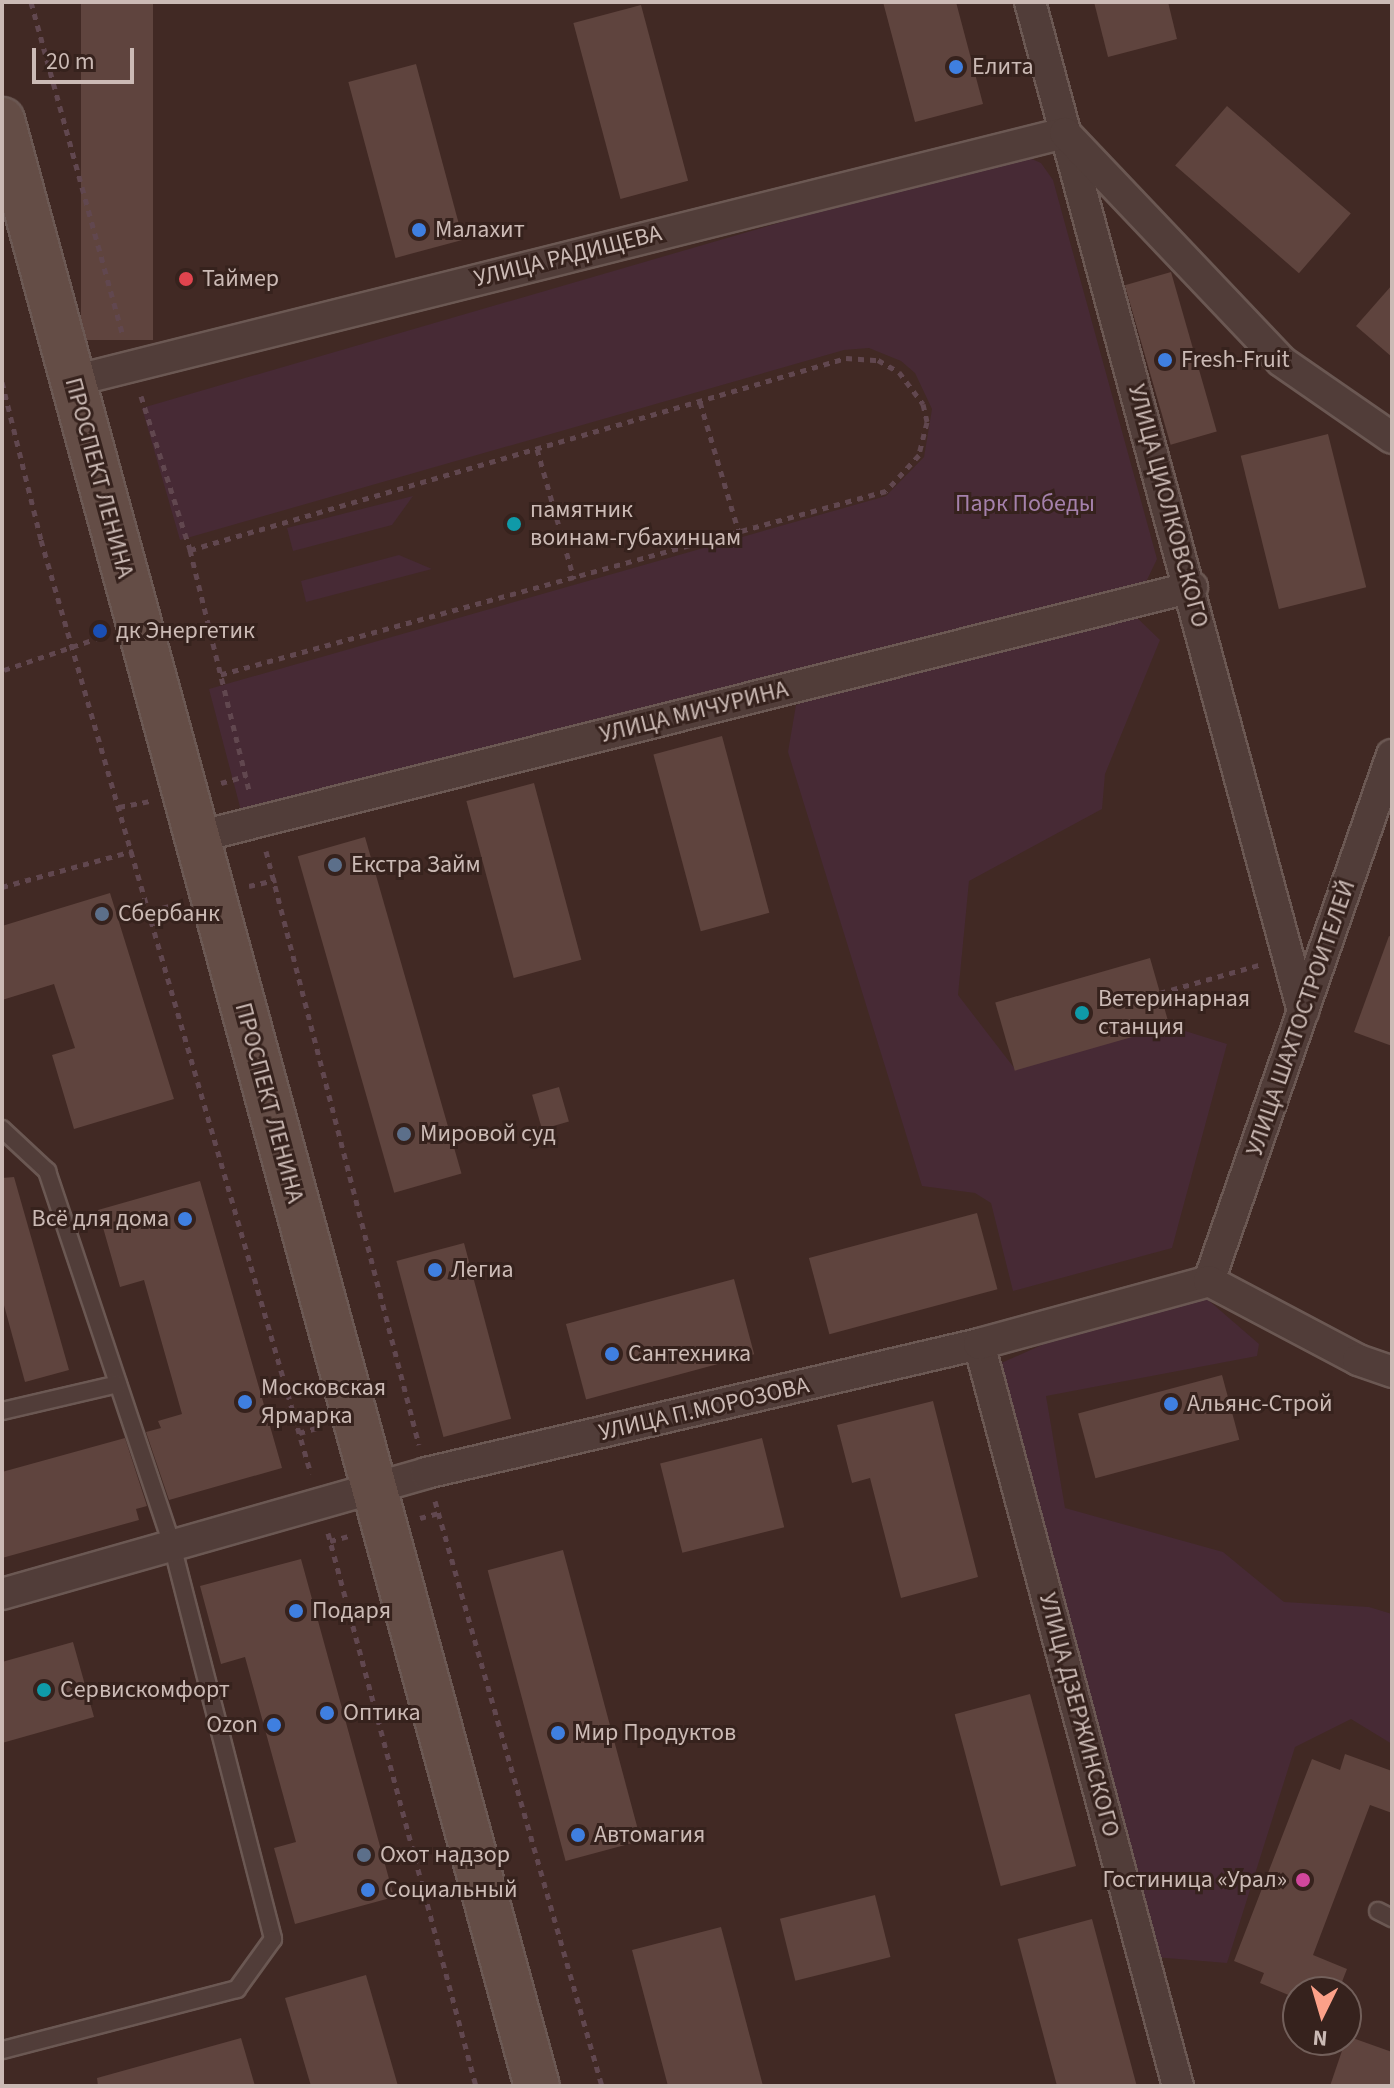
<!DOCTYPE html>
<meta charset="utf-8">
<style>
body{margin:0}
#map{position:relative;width:1394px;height:2088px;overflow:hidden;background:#412924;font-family:"Source Sans 3",sans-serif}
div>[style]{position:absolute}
.green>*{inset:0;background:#472a35}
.building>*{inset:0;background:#5f443e;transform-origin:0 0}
.path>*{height:5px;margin-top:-2.5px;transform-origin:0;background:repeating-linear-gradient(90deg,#61474f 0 6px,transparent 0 12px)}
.roads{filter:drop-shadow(2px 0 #6b5853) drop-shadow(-2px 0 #6b5853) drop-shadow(0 2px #6b5853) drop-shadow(0 -2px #6b5853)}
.service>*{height:16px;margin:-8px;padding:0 8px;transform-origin:8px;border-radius:8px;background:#513d39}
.minor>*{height:30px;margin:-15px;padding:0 15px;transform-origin:15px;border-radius:15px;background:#513d39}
.secondary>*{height:44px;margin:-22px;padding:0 22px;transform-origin:22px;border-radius:22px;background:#644d46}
.dots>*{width:22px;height:22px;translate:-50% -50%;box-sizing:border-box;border:4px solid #36221d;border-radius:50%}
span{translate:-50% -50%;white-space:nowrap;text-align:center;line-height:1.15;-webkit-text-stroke:6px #36221d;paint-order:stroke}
.poi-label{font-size:24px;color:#cbbab5}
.left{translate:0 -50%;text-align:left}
.right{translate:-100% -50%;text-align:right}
.street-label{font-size:24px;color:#cbbab5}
.park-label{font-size:24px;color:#a581ac}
.frame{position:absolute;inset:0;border:4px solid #cbbab5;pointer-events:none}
.north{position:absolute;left:1282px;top:1976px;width:80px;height:80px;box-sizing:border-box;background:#36221d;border:2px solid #725f5a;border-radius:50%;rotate:185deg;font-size:22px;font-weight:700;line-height:32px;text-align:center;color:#cbbab5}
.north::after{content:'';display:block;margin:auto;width:28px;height:36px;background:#fca189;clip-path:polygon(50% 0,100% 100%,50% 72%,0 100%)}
.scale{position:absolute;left:32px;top:48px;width:102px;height:36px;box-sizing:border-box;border:4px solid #cbbab5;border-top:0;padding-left:10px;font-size:24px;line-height:28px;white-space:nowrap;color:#cbbab5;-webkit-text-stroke:6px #36221d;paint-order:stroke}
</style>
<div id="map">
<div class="green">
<div style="clip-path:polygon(1025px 156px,1041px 163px,1053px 180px,1157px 559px,1146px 582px,1133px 591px,245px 826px,209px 689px,886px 496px,924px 457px,932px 409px,915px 373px,901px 361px,869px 348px,844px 350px,180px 540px,142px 408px,992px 161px)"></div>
<div style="clip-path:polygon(413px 496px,392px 525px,293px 551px,287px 528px)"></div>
<div style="clip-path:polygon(399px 555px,432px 569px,306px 602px,301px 581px)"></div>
<div style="clip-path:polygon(1128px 609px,1160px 640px,1105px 774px,1102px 809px,969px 881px,958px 995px,1015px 1069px,1169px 1026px,1227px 1044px,1172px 1248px,1013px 1291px,991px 1203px,975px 1193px,922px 1186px,788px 752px,796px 705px,886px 672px)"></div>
<div style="clip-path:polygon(1207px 1299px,1259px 1344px,1257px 1356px,1046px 1396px,1065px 1508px,1223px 1552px,1284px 1602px,1369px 1607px,1392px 1614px,1392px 1744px,1351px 1719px,1295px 1747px,1227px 1963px,1154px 1957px,999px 1364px,1044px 1344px)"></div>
</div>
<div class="building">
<div style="left:81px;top:2px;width:72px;height:338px"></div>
<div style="clip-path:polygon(883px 2px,956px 2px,983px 104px,915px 122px)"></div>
<div style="clip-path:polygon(1094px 2px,1168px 2px,1177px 39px,1108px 57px)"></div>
<div style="left:641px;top:5px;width:182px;height:70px;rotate:75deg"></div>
<div style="left:416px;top:64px;width:182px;height:70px;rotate:75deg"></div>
<div style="left:1227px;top:106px;width:164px;height:79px;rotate:41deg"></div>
<div style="left:1171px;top:272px;width:166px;height:48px;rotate:74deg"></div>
<div style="clip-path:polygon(1392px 285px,1392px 357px,1356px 326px)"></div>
<div style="left:1328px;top:434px;width:158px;height:90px;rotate:76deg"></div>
<div style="left:722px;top:736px;width:183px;height:71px;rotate:75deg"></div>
<div style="left:534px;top:783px;width:183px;height:70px;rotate:75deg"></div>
<div style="left:365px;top:837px;width:350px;height:70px;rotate:74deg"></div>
<div style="clip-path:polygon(110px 893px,174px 1099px,74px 1129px,52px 1055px,75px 1048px,54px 984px,2px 1000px,2px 926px)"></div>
<div style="clip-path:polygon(1389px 936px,1392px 937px,1392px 1046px,1354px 1032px)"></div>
<div style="left:1150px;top:958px;width:71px;height:161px;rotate:74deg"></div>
<div style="left:559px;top:1087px;width:36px;height:28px;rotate:74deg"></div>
<div style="clip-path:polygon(14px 1177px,69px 1370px,25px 1382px,2px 1298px,2px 1178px)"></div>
<div style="clip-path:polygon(200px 1181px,282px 1468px,169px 1500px,146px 1432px,161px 1428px,158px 1421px,182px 1414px,144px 1280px,120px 1287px,98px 1210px)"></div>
<div style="left:977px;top:1213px;width:79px;height:174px;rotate:75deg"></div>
<div style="left:464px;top:1243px;width:182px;height:70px;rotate:75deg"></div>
<div style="left:734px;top:1279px;width:78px;height:174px;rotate:75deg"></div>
<div style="left:1222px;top:1375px;width:67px;height:149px;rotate:75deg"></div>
<div style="clip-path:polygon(933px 1401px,978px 1577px,901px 1598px,870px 1478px,852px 1483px,837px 1425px)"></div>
<div style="clip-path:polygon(125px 1438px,147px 1506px,136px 1509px,139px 1520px,2px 1558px,2px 1472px)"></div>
<div style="left:762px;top:1438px;width:92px;height:105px;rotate:76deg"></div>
<div style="left:563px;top:1550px;width:301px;height:78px;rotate:75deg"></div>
<div style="clip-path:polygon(301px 1559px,394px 1897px,295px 1924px,274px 1848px,296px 1842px,245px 1657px,221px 1664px,200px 1586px)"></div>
<div style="clip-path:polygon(73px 1642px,94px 1717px,2px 1743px,2px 1662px)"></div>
<div style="left:1030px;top:1694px;width:178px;height:78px;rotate:75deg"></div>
<div style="clip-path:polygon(1345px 1754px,1392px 1771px,1392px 1813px,1370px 1805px,1313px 1955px,1347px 1969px,1338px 1992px,1298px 1992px,1298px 1999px,1260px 1983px,1264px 1973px,1234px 1961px,1312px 1759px,1340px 1770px)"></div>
<div style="left:875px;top:1895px;width:64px;height:98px;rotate:76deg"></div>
<div style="left:1092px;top:1919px;width:173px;height:77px;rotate:75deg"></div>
<div style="clip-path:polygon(721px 1927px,763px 2086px,668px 2086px,632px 1950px)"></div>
<div style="clip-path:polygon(366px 1975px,398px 2086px,311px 2086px,285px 1998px)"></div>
<div style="clip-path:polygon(1347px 2036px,1392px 2052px,1392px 2086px,1330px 2086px)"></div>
<div style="clip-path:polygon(241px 2038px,255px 2086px,98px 2086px,97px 2078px)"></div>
</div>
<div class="path">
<div style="left:31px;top:2px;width:346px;rotate:74.6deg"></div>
<div style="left:2px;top:382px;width:163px;rotate:76.1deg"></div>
<div style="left:41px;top:540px;width:972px;rotate:73.88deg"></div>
<div style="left:141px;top:396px;width:162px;rotate:72.3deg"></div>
<div style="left:190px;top:550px;width:248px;rotate:76.2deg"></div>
<div style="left:700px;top:402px;width:137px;rotate:73.4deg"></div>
<div style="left:537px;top:449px;width:135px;rotate:74.1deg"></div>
<div style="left:190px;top:550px;width:684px;rotate:-16.31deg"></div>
<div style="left:846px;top:358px;width:32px;rotate:4deg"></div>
<div style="left:878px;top:360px;width:24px;rotate:30deg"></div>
<div style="left:899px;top:372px;width:40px;rotate:53deg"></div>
<div style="left:923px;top:404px;width:18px;rotate:77deg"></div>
<div style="left:927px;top:422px;width:34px;rotate:104deg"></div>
<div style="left:919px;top:455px;width:49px;rotate:132.5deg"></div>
<div style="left:886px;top:491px;width:692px;rotate:164.58deg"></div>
<div style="left:4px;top:670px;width:106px;rotate:-18.8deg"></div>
<div style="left:221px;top:783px;width:25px;rotate:-16deg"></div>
<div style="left:119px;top:807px;width:31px;rotate:-11deg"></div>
<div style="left:266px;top:851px;width:613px;rotate:75.56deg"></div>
<div style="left:249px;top:886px;width:28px;rotate:-13deg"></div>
<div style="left:2px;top:887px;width:136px;rotate:-15.4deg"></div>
<div style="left:151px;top:911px;width:28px;rotate:-15deg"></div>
<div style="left:1160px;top:993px;width:103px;rotate:-15.8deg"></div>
<div style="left:299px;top:1433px;width:19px;rotate:-16deg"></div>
<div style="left:435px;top:1501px;width:608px;rotate:74.07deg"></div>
<div style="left:420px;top:1518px;width:20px;rotate:-15deg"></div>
<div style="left:328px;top:1533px;width:572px;rotate:75.02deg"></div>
<div style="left:330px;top:1541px;width:20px;rotate:-15deg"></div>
</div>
<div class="roads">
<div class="service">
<div style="left:2px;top:1129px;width:62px;rotate:43deg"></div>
<div style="left:47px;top:1171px;width:394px;rotate:71.5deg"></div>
<div style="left:172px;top:1545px;width:407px;rotate:75.6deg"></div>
<div style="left:273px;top:1939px;width:62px;rotate:125.8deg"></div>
<div style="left:237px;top:1989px;width:243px;rotate:165.4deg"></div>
<div style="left:2px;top:1411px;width:119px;rotate:-13.1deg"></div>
<div style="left:1378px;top:1911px;width:16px;rotate:27deg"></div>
</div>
<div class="minor">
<div style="left:1030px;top:2px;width:1046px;rotate:74.87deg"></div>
<div style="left:73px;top:381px;width:1023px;rotate:-14.04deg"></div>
<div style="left:1065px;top:133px;width:314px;rotate:46.5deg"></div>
<div style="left:1281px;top:361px;width:135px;rotate:34.7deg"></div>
<div style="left:197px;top:837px;width:1026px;rotate:-14.1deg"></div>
<div style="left:1209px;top:1281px;width:557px;rotate:-70.82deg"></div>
<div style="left:979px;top:1344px;width:768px;rotate:74.99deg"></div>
<div style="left:2px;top:1594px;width:441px;rotate:-15.9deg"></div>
<div style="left:426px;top:1473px;width:568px;rotate:-13.13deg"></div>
<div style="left:979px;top:1344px;width:238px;rotate:-15.3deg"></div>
<div style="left:1209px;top:1281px;width:169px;rotate:27.9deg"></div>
<div style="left:1358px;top:1360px;width:36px;rotate:19deg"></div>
</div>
<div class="secondary">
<div style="left:2px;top:120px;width:2037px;rotate:74.78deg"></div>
</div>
</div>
<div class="dots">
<div style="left:956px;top:67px;background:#3f7fe0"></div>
<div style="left:419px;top:230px;background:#3f7fe0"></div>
<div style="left:186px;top:279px;background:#e0444e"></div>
<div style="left:1165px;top:360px;background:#3f7fe0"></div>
<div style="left:514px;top:524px;background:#0f9aa8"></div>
<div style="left:100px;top:631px;background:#1a4fb4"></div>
<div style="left:335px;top:865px;background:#5c6f8a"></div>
<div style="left:102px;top:914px;background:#5c6f8a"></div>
<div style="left:1082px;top:1013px;background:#0f9aa8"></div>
<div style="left:404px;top:1134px;background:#5c6f8a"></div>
<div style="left:185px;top:1219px;background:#3f7fe0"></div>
<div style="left:435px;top:1270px;background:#3f7fe0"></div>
<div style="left:612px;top:1354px;background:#3f7fe0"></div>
<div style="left:245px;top:1402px;background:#3f7fe0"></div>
<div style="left:1171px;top:1404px;background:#3f7fe0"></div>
<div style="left:296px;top:1611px;background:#3f7fe0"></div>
<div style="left:44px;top:1690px;background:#0f9aa8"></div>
<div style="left:327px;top:1713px;background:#3f7fe0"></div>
<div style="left:274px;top:1725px;background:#3f7fe0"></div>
<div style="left:558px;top:1733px;background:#3f7fe0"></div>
<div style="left:578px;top:1835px;background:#3f7fe0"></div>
<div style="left:364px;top:1855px;background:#5c6f8a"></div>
<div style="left:1303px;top:1880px;background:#d1479c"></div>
<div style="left:368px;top:1890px;background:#3f7fe0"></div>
</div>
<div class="poi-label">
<span class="left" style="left:972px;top:67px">Елита</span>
<span class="left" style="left:435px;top:230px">Малахит</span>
<span class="left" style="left:202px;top:279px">Таймер</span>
<span class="left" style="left:1181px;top:360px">Fresh-Fruit</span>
<span class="left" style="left:530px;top:524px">памятник<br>воинам-губахинцам</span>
<span class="left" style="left:116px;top:631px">дк Энергетик</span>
<span class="left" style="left:351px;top:865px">Екстра Займ</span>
<span class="left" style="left:118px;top:914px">Сбербанк</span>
<span class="left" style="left:1098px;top:1013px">Ветеринарная<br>станция</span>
<span class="left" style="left:420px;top:1134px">Мировой суд</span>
<span class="right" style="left:169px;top:1219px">Всё для дома</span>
<span class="left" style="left:451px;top:1270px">Легиа</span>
<span class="left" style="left:628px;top:1354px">Сантехника</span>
<span class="left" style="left:261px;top:1402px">Московская<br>Ярмарка</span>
<span class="left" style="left:1187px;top:1404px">Альянс-Строй</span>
<span class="left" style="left:312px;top:1611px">Подаря</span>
<span class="left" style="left:60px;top:1690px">Сервискомфорт</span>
<span class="left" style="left:343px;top:1713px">Оптика</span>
<span class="right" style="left:258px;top:1725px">Ozon</span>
<span class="left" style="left:574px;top:1733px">Мир Продуктов</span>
<span class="left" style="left:594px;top:1835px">Автомагия</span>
<span class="left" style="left:380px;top:1855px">Охот надзор</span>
<span class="right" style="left:1287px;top:1880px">Гостиница «Урал»</span>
<span class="left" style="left:384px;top:1890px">Социальный</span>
</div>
<div class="street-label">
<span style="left:568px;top:256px;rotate:-14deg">УЛИЦА РАДИЩЕВА</span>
<span style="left:99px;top:478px;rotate:75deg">ПРОСПЕКТ ЛЕНИНА</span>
<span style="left:1168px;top:506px;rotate:75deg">УЛИЦА ЦИОЛКОВСКОГО</span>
<span style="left:694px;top:712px;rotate:-14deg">УЛИЦА МИЧУРИНА</span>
<span style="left:1301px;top:1018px;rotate:-71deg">УЛИЦА ШАХТОСТРОИТЕЛЕЙ</span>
<span style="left:269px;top:1103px;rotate:75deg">ПРОСПЕКТ ЛЕНИНА</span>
<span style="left:704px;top:1409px;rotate:-13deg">УЛИЦА П.МОРОЗОВА</span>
<span style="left:1079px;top:1715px;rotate:75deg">УЛИЦА ДЗЕРЖИНСКОГО</span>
</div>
<div class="park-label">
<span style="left:1025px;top:504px">Парк Победы</span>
</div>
<div class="frame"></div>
<div class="north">N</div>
<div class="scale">20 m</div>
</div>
